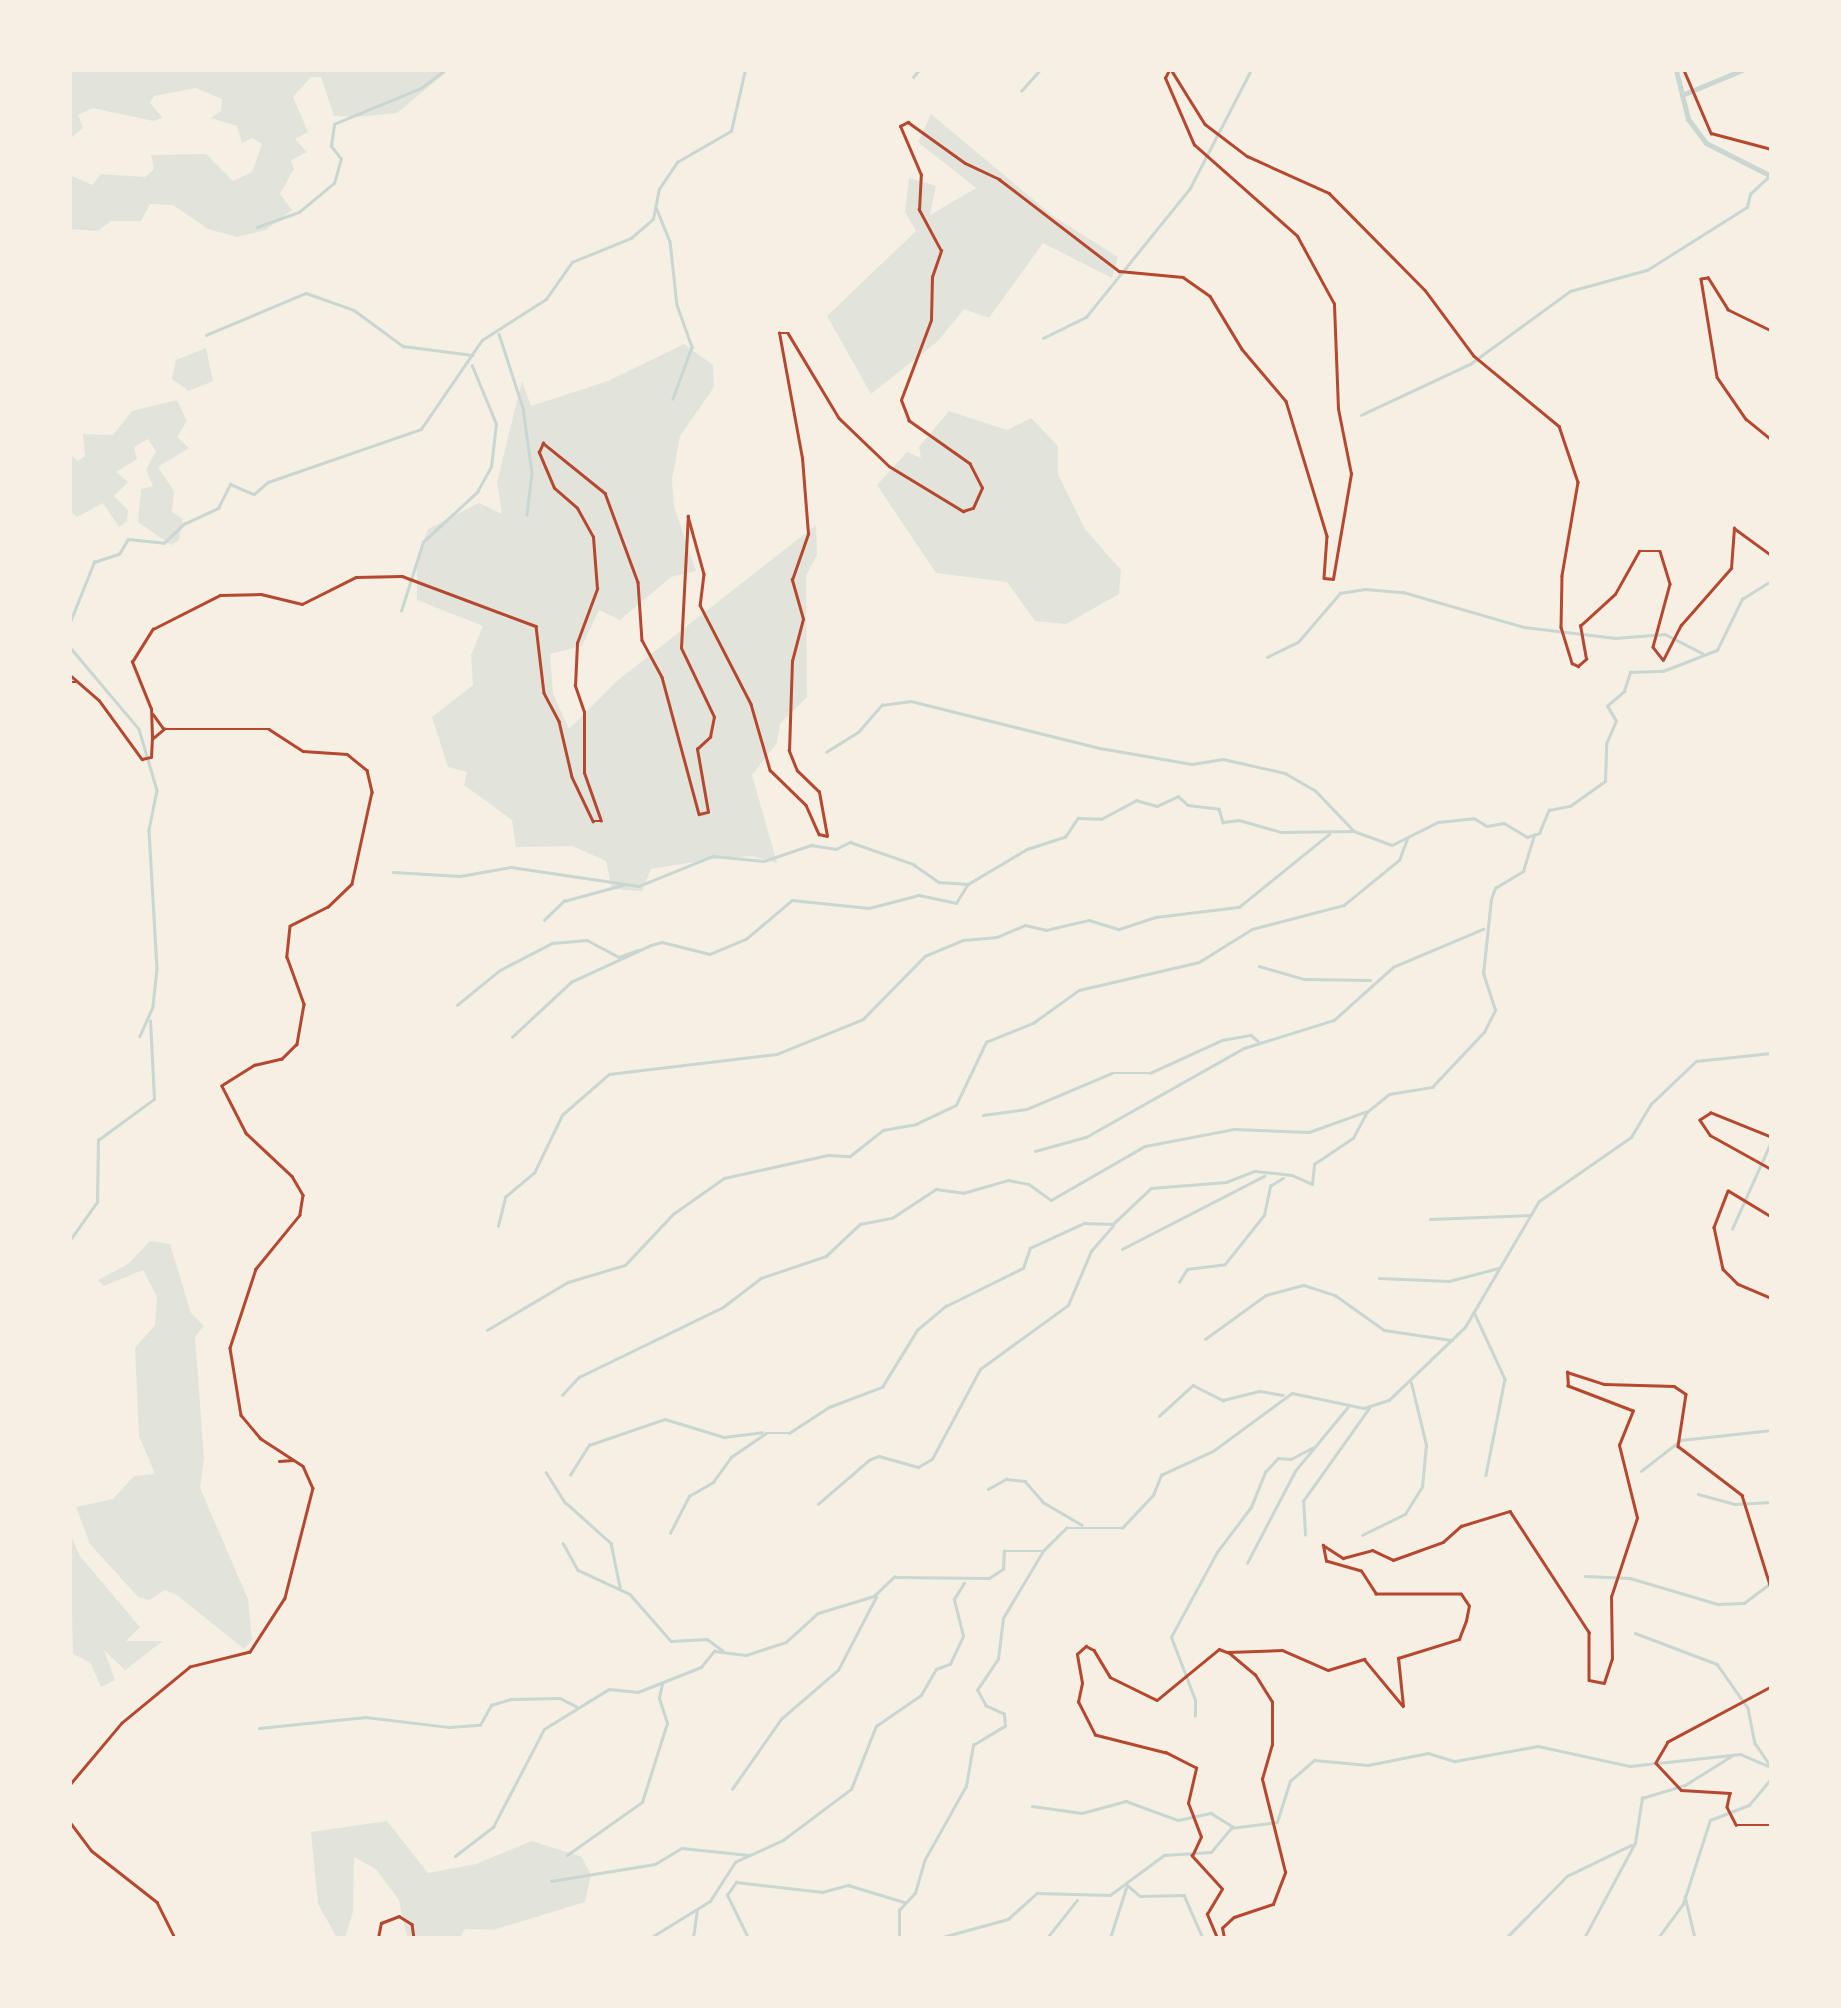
<!DOCTYPE html>
<style>
body{margin:0}
#map{position:relative;width:1841px;height:2008px;overflow:hidden;background:#f6efe4;font-family:Jost,sans-serif}
div>[style]{position:absolute}
.green>*{inset:0;background:#e2e4dc}
.stream>*{height:2.5px;margin:-1.25px;padding:0 1.25px;transform-origin:1.25px;border-radius:1.25px;background:#c9d6d2}
.canal>*{height:5px;margin:-2.5px;padding:0 2.5px;transform-origin:2.5px;border-radius:2.5px;background:#c9d6d2}
.minor>*{height:2.5px;margin:-1.25px;padding:0 1.25px;transform-origin:1.25px;border-radius:1.25px;background:#b5482f}
.tertiary>*{height:2.5px;margin:-1.25px;padding:0 1.25px;transform-origin:1.25px;border-radius:1.25px;background:#b5482f}
span{translate:-50% -50%;white-space:nowrap;text-align:center;line-height:1.15;-webkit-text-stroke:9px #f6efe4;paint-order:stroke}
.frame{position:absolute;inset:0;border:72px solid #f6efe4;pointer-events:none}
</style>
<div id="map">
<div class="green">
<div style="clip-path:polygon(70px 70px,449px 70px,397px 113px,356px 117px,334px 116px,321px 77px,311px 77px,293px 97px,308px 132px,295px 139px,307px 152px,291px 160px,294px 169px,280px 194px,292px 210px,266px 230px,237px 237px,208px 229px,173px 205px,150px 204px,141px 221px,111px 221px,98px 231px,70px 229px,70px 175px,92px 185px,101px 174px,145px 177px,154px 169px,151px 155px,206px 154px,233px 181px,252px 172px,262px 144px,252px 138px,242px 143px,237px 126px,211px 118px,221px 111px,222px 99px,196px 88px,154px 96px,150px 103px,163px 118px,153px 121px,93px 108px,78px 115px,83px 128px,70px 139px)"></div>
<div style="clip-path:polygon(931px 114px,1053px 216px,1118px 257px,1112px 278px,1043px 243px,989px 318px,964px 309px,938px 341px,871px 394px,827px 316px,916px 231px,905px 212px,909px 178px,936px 186px,930px 215px,976px 188px,918px 142px)"></div>
<div style="clip-path:polygon(684px 344px,713px 365px,714px 387px,680px 436px,672px 480px,674px 507px,696px 571px,671px 577px,620px 620px,599px 610px,582px 646px,550px 654px,553px 694px,569px 729px,618px 680px,816px 525px,817px 555px,806px 576px,807px 697px,780px 724px,777px 743px,752px 775px,777px 863px,752px 856px,707px 860px,651px 869px,642px 891px,612px 889px,606px 861px,572px 846px,516px 847px,512px 820px,464px 785px,467px 772px,448px 767px,432px 717px,473px 685px,471px 655px,483px 626px,417px 600px,417px 559px,428px 529px,479px 503px,502px 514px,497px 482px,522px 381px,531px 406px,608px 381px)"></div>
<div style="clip-path:polygon(206px 348px,213px 381px,189px 391px,172px 379px,176px 360px)"></div>
<div style="clip-path:polygon(177px 400px,187px 421px,177px 437px,189px 448px,158px 467px,174px 491px,172px 512px,183px 519px,179px 540px,171px 545px,138px 522px,141px 489px,153px 486px,146px 470px,156px 451px,148px 439px,134px 447px,137px 459px,116px 472px,128px 482px,114px 496px,128px 510px,127px 521px,119px 527px,103px 503px,77px 517px,70px 511px,70px 454px,78px 461px,85px 456px,83px 434px,113px 435px,132px 411px)"></div>
<div style="clip-path:polygon(949px 411px,1007px 430px,1031px 418px,1058px 446px,1058px 474px,1085px 529px,1121px 570px,1119px 594px,1066px 624px,1035px 621px,1007px 582px,936px 573px,877px 485px,907px 452px,921px 458px,919px 447px)"></div>
<div style="clip-path:polygon(150px 1241px,170px 1244px,191px 1313px,204px 1326px,195px 1337px,204px 1458px,200px 1488px,248px 1599px,252px 1640px,244px 1649px,177px 1595px,165px 1590px,149px 1600px,138px 1597px,90px 1544px,76px 1507px,113px 1499px,134px 1476px,155px 1474px,139px 1436px,135px 1348px,155px 1325px,157px 1297px,143px 1270px,104px 1286px,98px 1280px,128px 1264px)"></div>
<div style="clip-path:polygon(70px 1534px,80px 1556px,140px 1627px,126px 1641px,163px 1641px,125px 1670px,104px 1650px,115px 1680px,101px 1687px,90px 1662px,73px 1654px)"></div>
<div style="clip-path:polygon(387px 1821px,428px 1873px,476px 1864px,532px 1841px,582px 1857px,591px 1875px,585px 1902px,493px 1930px,465px 1929px,460px 1938px,407px 1938px,399px 1900px,376px 1869px,354px 1857px,353px 1912px,345px 1938px,337px 1938px,318px 1904px,311px 1832px)"></div>
</div>
<div class="stream">
<div style="left:913px;top:77px;width:9px;rotate:-49deg"></div>
<div style="left:1021px;top:91px;width:28px;rotate:-48deg"></div>
<div style="left:656px;top:207px;width:37px;rotate:68deg"></div>
<div style="left:670px;top:241px;width:64px;rotate:83.8deg"></div>
<div style="left:677px;top:305px;width:45px;rotate:70.3deg"></div>
<div style="left:692px;top:347px;width:55px;rotate:110.1deg"></div>
<div style="left:257px;top:227px;width:45px;rotate:-19.7deg"></div>
<div style="left:299px;top:212px;width:45px;rotate:-39.6deg"></div>
<div style="left:334px;top:183px;width:25px;rotate:-74deg"></div>
<div style="left:341px;top:159px;width:16px;rotate:-128deg"></div>
<div style="left:331px;top:146px;width:22px;rotate:-82deg"></div>
<div style="left:334px;top:124px;width:94px;rotate:-22.5deg"></div>
<div style="left:421px;top:88px;width:30px;rotate:-37deg"></div>
<div style="left:499px;top:334px;width:78px;rotate:72deg"></div>
<div style="left:523px;top:408px;width:66px;rotate:82.1deg"></div>
<div style="left:532px;top:473px;width:42px;rotate:96.8deg"></div>
<div style="left:206px;top:335px;width:108px;rotate:-22.8deg"></div>
<div style="left:306px;top:293px;width:51px;rotate:19.5deg"></div>
<div style="left:354px;top:310px;width:61px;rotate:36.3deg"></div>
<div style="left:403px;top:346px;width:70px;rotate:7.4deg"></div>
<div style="left:1043px;top:338px;width:48px;rotate:-26deg"></div>
<div style="left:1086px;top:317px;width:166px;rotate:-51.1deg"></div>
<div style="left:1190px;top:188px;width:133px;rotate:-62.7deg"></div>
<div style="left:1361px;top:415px;width:120px;rotate:-25.1deg"></div>
<div style="left:1470px;top:364px;width:124px;rotate:-36.1deg"></div>
<div style="left:1570px;top:291px;width:80px;rotate:-15.3deg"></div>
<div style="left:1647px;top:270px;width:118px;rotate:-32.2deg"></div>
<div style="left:1747px;top:207px;width:13px;rotate:-77deg"></div>
<div style="left:1750px;top:194px;width:26px;rotate:-43deg"></div>
<div style="left:401px;top:611px;width:72px;rotate:-72.3deg"></div>
<div style="left:423px;top:542px;width:74px;rotate:-42.8deg"></div>
<div style="left:477px;top:492px;width:29px;rotate:-61deg"></div>
<div style="left:491px;top:467px;width:43px;rotate:-83.4deg"></div>
<div style="left:496px;top:424px;width:63px;rotate:-112.5deg"></div>
<div style="left:70px;top:622px;width:65px;rotate:-68.2deg"></div>
<div style="left:94px;top:562px;width:26px;rotate:-18deg"></div>
<div style="left:119px;top:554px;width:17px;rotate:-59deg"></div>
<div style="left:128px;top:539px;width:36px;rotate:6deg"></div>
<div style="left:164px;top:543px;width:28px;rotate:-44deg"></div>
<div style="left:184px;top:524px;width:38px;rotate:-25deg"></div>
<div style="left:218px;top:508px;width:27px;rotate:-63deg"></div>
<div style="left:230px;top:484px;width:26px;rotate:23deg"></div>
<div style="left:254px;top:494px;width:18px;rotate:-41deg"></div>
<div style="left:268px;top:482px;width:162px;rotate:-19.1deg"></div>
<div style="left:421px;top:429px;width:108px;rotate:-55.6deg"></div>
<div style="left:482px;top:340px;width:76px;rotate:-32.6deg"></div>
<div style="left:546px;top:299px;width:45px;rotate:-54.9deg"></div>
<div style="left:572px;top:262px;width:64px;rotate:-22.1deg"></div>
<div style="left:631px;top:238px;width:29px;rotate:-41deg"></div>
<div style="left:653px;top:219px;width:31px;rotate:-79deg"></div>
<div style="left:659px;top:189px;width:32px;rotate:-56deg"></div>
<div style="left:677px;top:162px;width:62px;rotate:-29.9deg"></div>
<div style="left:731px;top:131px;width:63px;rotate:-77.1deg"></div>
<div style="left:70px;top:647px;width:107px;rotate:49.9deg"></div>
<div style="left:139px;top:729px;width:64px;rotate:73.6deg"></div>
<div style="left:157px;top:790px;width:41px;rotate:101.3deg"></div>
<div style="left:149px;top:830px;width:138px;rotate:86.7deg"></div>
<div style="left:157px;top:968px;width:39px;rotate:96deg"></div>
<div style="left:153px;top:1007px;width:32px;rotate:114deg"></div>
<div style="left:1267px;top:657px;width:34px;rotate:-26deg"></div>
<div style="left:1298px;top:642px;width:65px;rotate:-49.4deg"></div>
<div style="left:1340px;top:593px;width:25px;rotate:-9deg"></div>
<div style="left:1365px;top:589px;width:38px;rotate:5deg"></div>
<div style="left:1403px;top:592px;width:126px;rotate:16.1deg"></div>
<div style="left:1524px;top:627px;width:92px;rotate:6.9deg"></div>
<div style="left:1615px;top:638px;width:50px;rotate:-4.6deg"></div>
<div style="left:1665px;top:634px;width:42px;rotate:27.2deg"></div>
<div style="left:826px;top:752px;width:39px;rotate:-32deg"></div>
<div style="left:859px;top:731px;width:35px;rotate:-49deg"></div>
<div style="left:882px;top:705px;width:29px;rotate:-8deg"></div>
<div style="left:911px;top:701px;width:195px;rotate:14deg"></div>
<div style="left:1100px;top:748px;width:93px;rotate:9.9deg"></div>
<div style="left:1192px;top:764px;width:31px;rotate:-9deg"></div>
<div style="left:1223px;top:759px;width:64px;rotate:12.7deg"></div>
<div style="left:1285px;top:773px;width:34px;rotate:30deg"></div>
<div style="left:1315px;top:790px;width:57px;rotate:46.4deg"></div>
<div style="left:393px;top:872px;width:67px;rotate:3.4deg"></div>
<div style="left:460px;top:876px;width:52px;rotate:-10deg"></div>
<div style="left:511px;top:867px;width:129px;rotate:8.4deg"></div>
<div style="left:639px;top:886px;width:80px;rotate:-22.1deg"></div>
<div style="left:713px;top:856px;width:51px;rotate:5.6deg"></div>
<div style="left:764px;top:861px;width:50px;rotate:-18.8deg"></div>
<div style="left:811px;top:845px;width:25px;rotate:9deg"></div>
<div style="left:836px;top:849px;width:16px;rotate:-27deg"></div>
<div style="left:850px;top:842px;width:67px;rotate:19.2deg"></div>
<div style="left:913px;top:864px;width:32px;rotate:35deg"></div>
<div style="left:939px;top:882px;width:29px;rotate:4deg"></div>
<div style="left:968px;top:884px;width:69px;rotate:-30.7deg"></div>
<div style="left:1027px;top:849px;width:40px;rotate:-18deg"></div>
<div style="left:1065px;top:837px;width:23px;rotate:-56deg"></div>
<div style="left:1078px;top:818px;width:23px;rotate:2deg"></div>
<div style="left:1101px;top:819px;width:40px;rotate:-28deg"></div>
<div style="left:1136px;top:800px;width:22px;rotate:16deg"></div>
<div style="left:1157px;top:806px;width:23px;rotate:-25deg"></div>
<div style="left:1178px;top:796px;width:13px;rotate:42deg"></div>
<div style="left:1188px;top:805px;width:31px;rotate:7deg"></div>
<div style="left:1219px;top:809px;width:14px;rotate:73deg"></div>
<div style="left:1223px;top:822px;width:16px;rotate:-7deg"></div>
<div style="left:1239px;top:820px;width:44px;rotate:15.9deg"></div>
<div style="left:1281px;top:832px;width:73px;rotate:-0.8deg"></div>
<div style="left:1354px;top:831px;width:40px;rotate:20.2deg"></div>
<div style="left:1392px;top:845px;width:51px;rotate:-26.6deg"></div>
<div style="left:1438px;top:822px;width:36px;rotate:-6deg"></div>
<div style="left:1474px;top:818px;width:15px;rotate:32deg"></div>
<div style="left:1487px;top:826px;width:17px;rotate:-10deg"></div>
<div style="left:1504px;top:823px;width:27px;rotate:31deg"></div>
<div style="left:1527px;top:837px;width:13px;rotate:-18deg"></div>
<div style="left:1539px;top:833px;width:25px;rotate:-67deg"></div>
<div style="left:1549px;top:810px;width:21px;rotate:-11deg"></div>
<div style="left:1570px;top:806px;width:43px;rotate:-35.5deg"></div>
<div style="left:1605px;top:781px;width:37px;rotate:-88deg"></div>
<div style="left:1606px;top:744px;width:25px;rotate:-67deg"></div>
<div style="left:1616px;top:721px;width:17px;rotate:-121deg"></div>
<div style="left:1607px;top:706px;width:23px;rotate:-41deg"></div>
<div style="left:1624px;top:691px;width:20px;rotate:-72deg"></div>
<div style="left:1630px;top:672px;width:33px;rotate:-2deg"></div>
<div style="left:1663px;top:671px;width:58px;rotate:-21.3deg"></div>
<div style="left:1717px;top:650px;width:57px;rotate:-63.9deg"></div>
<div style="left:1742px;top:599px;width:34px;rotate:-32deg"></div>
<div style="left:544px;top:920px;width:28px;rotate:-44deg"></div>
<div style="left:564px;top:901px;width:64px;rotate:-15.3deg"></div>
<div style="left:1259px;top:966px;width:47px;rotate:16.1deg"></div>
<div style="left:1304px;top:979px;width:66px;rotate:0.9deg"></div>
<div style="left:457px;top:1005px;width:55px;rotate:-39.1deg"></div>
<div style="left:500px;top:970px;width:59px;rotate:-27.4deg"></div>
<div style="left:552px;top:943px;width:35px;rotate:-5deg"></div>
<div style="left:587px;top:940px;width:36px;rotate:28deg"></div>
<div style="left:619px;top:957px;width:20px;rotate:-20deg"></div>
<div style="left:512px;top:1037px;width:81px;rotate:-43deg"></div>
<div style="left:571px;top:982px;width:88px;rotate:-24.8deg"></div>
<div style="left:651px;top:945px;width:11px;rotate:-15deg"></div>
<div style="left:662px;top:942px;width:49px;rotate:14deg"></div>
<div style="left:710px;top:954px;width:39px;rotate:-23deg"></div>
<div style="left:746px;top:939px;width:60px;rotate:-40.3deg"></div>
<div style="left:792px;top:900px;width:77px;rotate:5.9deg"></div>
<div style="left:869px;top:908px;width:52px;rotate:-14.6deg"></div>
<div style="left:919px;top:895px;width:38px;rotate:12deg"></div>
<div style="left:956px;top:903px;width:22px;rotate:-58deg"></div>
<div style="left:983px;top:1115px;width:44px;rotate:-7.8deg"></div>
<div style="left:1027px;top:1109px;width:92px;rotate:-23deg"></div>
<div style="left:1112px;top:1073px;width:38px"></div>
<div style="left:1150px;top:1073px;width:79px;rotate:-24.6deg"></div>
<div style="left:1222px;top:1040px;width:29px;rotate:-10deg"></div>
<div style="left:1251px;top:1035px;width:9px;rotate:41deg"></div>
<div style="left:1035px;top:1151px;width:53px;rotate:-15.4deg"></div>
<div style="left:1086px;top:1137px;width:181px;rotate:-29.4deg"></div>
<div style="left:1244px;top:1048px;width:94px;rotate:-17.3deg"></div>
<div style="left:1334px;top:1020px;width:79px;rotate:-41.9deg"></div>
<div style="left:1393px;top:967px;width:98px;rotate:-22.9deg"></div>
<div style="left:1430px;top:1219px;width:101px;rotate:-2.3deg"></div>
<div style="left:498px;top:1226px;width:30px;rotate:-76deg"></div>
<div style="left:505px;top:1197px;width:38px;rotate:-40deg"></div>
<div style="left:534px;top:1173px;width:64px;rotate:-64.2deg"></div>
<div style="left:562px;top:1115px;width:62px;rotate:-41.1deg"></div>
<div style="left:609px;top:1074px;width:169px;rotate:-6.8deg"></div>
<div style="left:777px;top:1054px;width:93px;rotate:-22.1deg"></div>
<div style="left:863px;top:1019px;width:88px;rotate:-45.5deg"></div>
<div style="left:925px;top:956px;width:41px;rotate:-22.8deg"></div>
<div style="left:963px;top:940px;width:34px;rotate:-5deg"></div>
<div style="left:997px;top:937px;width:30px;rotate:-23deg"></div>
<div style="left:1025px;top:925px;width:22px;rotate:13deg"></div>
<div style="left:1046px;top:930px;width:44px;rotate:-13.1deg"></div>
<div style="left:1089px;top:920px;width:31px;rotate:17deg"></div>
<div style="left:1119px;top:929px;width:39px;rotate:-18deg"></div>
<div style="left:1156px;top:917px;width:84px;rotate:-6.9deg"></div>
<div style="left:1239px;top:907px;width:116px;rotate:-39deg"></div>
<div style="left:1732px;top:1229px;width:95px;rotate:-65.9deg"></div>
<div style="left:70px;top:1240px;width:47px;rotate:-54.6deg"></div>
<div style="left:97px;top:1202px;width:62px;rotate:-89.1deg"></div>
<div style="left:98px;top:1140px;width:69px;rotate:-36.2deg"></div>
<div style="left:154px;top:1099px;width:78px;rotate:-92.9deg"></div>
<div style="left:1122px;top:1249px;width:160px;rotate:-27.2deg"></div>
<div style="left:1379px;top:1278px;width:70px;rotate:2.5deg"></div>
<div style="left:1449px;top:1281px;width:52px;rotate:-14.6deg"></div>
<div style="left:1179px;top:1282px;width:15px;rotate:-58deg"></div>
<div style="left:1187px;top:1269px;width:38px;rotate:-7deg"></div>
<div style="left:1225px;top:1264px;width:63px;rotate:-51.5deg"></div>
<div style="left:1264px;top:1215px;width:30px;rotate:-78deg"></div>
<div style="left:1270px;top:1186px;width:15px;rotate:-32deg"></div>
<div style="left:1474px;top:1312px;width:74px;rotate:65.2deg"></div>
<div style="left:1505px;top:1379px;width:98px;rotate:101.2deg"></div>
<div style="left:487px;top:1330px;width:94px;rotate:-30.7deg"></div>
<div style="left:568px;top:1282px;width:59px;rotate:-16.6deg"></div>
<div style="left:625px;top:1265px;width:70px;rotate:-46.7deg"></div>
<div style="left:673px;top:1214px;width:62px;rotate:-35.2deg"></div>
<div style="left:724px;top:1178px;width:107px;rotate:-12.5deg"></div>
<div style="left:828px;top:1155px;width:22px;rotate:3deg"></div>
<div style="left:850px;top:1156px;width:42px;rotate:-38.2deg"></div>
<div style="left:883px;top:1130px;width:34px;rotate:-10deg"></div>
<div style="left:916px;top:1124px;width:44px;rotate:-25.4deg"></div>
<div style="left:956px;top:1105px;width:70px;rotate:-64.5deg"></div>
<div style="left:986px;top:1042px;width:51px;rotate:-22deg"></div>
<div style="left:1033px;top:1023px;width:57px;rotate:-35.7deg"></div>
<div style="left:1079px;top:990px;width:123px;rotate:-13.1deg"></div>
<div style="left:1199px;top:962px;width:62px;rotate:-31.9deg"></div>
<div style="left:1252px;top:929px;width:95px;rotate:-14.6deg"></div>
<div style="left:1344px;top:905px;width:71px;rotate:-39.3deg"></div>
<div style="left:1399px;top:860px;width:22px;rotate:-69deg"></div>
<div style="left:1205px;top:1339px;width:75px;rotate:-35.8deg"></div>
<div style="left:1266px;top:1295px;width:39px;rotate:-15deg"></div>
<div style="left:1304px;top:1285px;width:33px;rotate:18deg"></div>
<div style="left:1335px;top:1295px;width:60px;rotate:35.5deg"></div>
<div style="left:1384px;top:1330px;width:69px;rotate:8.4deg"></div>
<div style="left:562px;top:1395px;width:25px;rotate:-47deg"></div>
<div style="left:579px;top:1377px;width:160px;rotate:-25.9deg"></div>
<div style="left:723px;top:1307px;width:48px;rotate:-37.3deg"></div>
<div style="left:761px;top:1278px;width:69px;rotate:-18.7deg"></div>
<div style="left:826px;top:1256px;width:47px;rotate:-43.3deg"></div>
<div style="left:860px;top:1224px;width:33px;rotate:-11deg"></div>
<div style="left:892px;top:1218px;width:53px;rotate:-33.4deg"></div>
<div style="left:936px;top:1189px;width:27px;rotate:8deg"></div>
<div style="left:963px;top:1193px;width:47px;rotate:-16.1deg"></div>
<div style="left:1008px;top:1180px;width:21px;rotate:11deg"></div>
<div style="left:1029px;top:1184px;width:27px;rotate:36deg"></div>
<div style="left:1051px;top:1200px;width:108px;rotate:-29.9deg"></div>
<div style="left:1145px;top:1146px;width:91px;rotate:-10.8deg"></div>
<div style="left:1234px;top:1129px;width:75px;rotate:2.3deg"></div>
<div style="left:1309px;top:1132px;width:59px;rotate:-19.7deg"></div>
<div style="left:1159px;top:1416px;width:46px;rotate:-42.4deg"></div>
<div style="left:1193px;top:1385px;width:34px;rotate:27deg"></div>
<div style="left:1223px;top:1400px;width:38px;rotate:-14deg"></div>
<div style="left:1260px;top:1391px;width:23px;rotate:10deg"></div>
<div style="left:1641px;top:1471px;width:51px;rotate:-37.8deg"></div>
<div style="left:1681px;top:1440px;width:91px;rotate:-6.3deg"></div>
<div style="left:546px;top:1472px;width:36px;rotate:58deg"></div>
<div style="left:565px;top:1502px;width:62px;rotate:41.7deg"></div>
<div style="left:611px;top:1543px;width:45px;rotate:78.4deg"></div>
<div style="left:570px;top:1475px;width:36px;rotate:-58deg"></div>
<div style="left:589px;top:1445px;width:80px;rotate:-18.9deg"></div>
<div style="left:665px;top:1419px;width:62px;rotate:17deg"></div>
<div style="left:724px;top:1437px;width:38px;rotate:-7deg"></div>
<div style="left:988px;top:1489px;width:21px;rotate:-29deg"></div>
<div style="left:1006px;top:1479px;width:19px;rotate:6deg"></div>
<div style="left:1025px;top:1481px;width:28px;rotate:49deg"></div>
<div style="left:1043px;top:1502px;width:45px;rotate:30.5deg"></div>
<div style="left:1698px;top:1494px;width:38px;rotate:15deg"></div>
<div style="left:1735px;top:1504px;width:36px;rotate:-3deg"></div>
<div style="left:818px;top:1504px;width:67px;rotate:-40.8deg"></div>
<div style="left:869px;top:1460px;width:11px;rotate:-22deg"></div>
<div style="left:879px;top:1456px;width:41px;rotate:15.8deg"></div>
<div style="left:918px;top:1467px;width:16px;rotate:-30deg"></div>
<div style="left:932px;top:1459px;width:102px;rotate:-61.9deg"></div>
<div style="left:980px;top:1369px;width:109px;rotate:-36deg"></div>
<div style="left:1068px;top:1305px;width:59px;rotate:-66.9deg"></div>
<div style="left:1091px;top:1251px;width:33px;rotate:-49deg"></div>
<div style="left:670px;top:1533px;width:42px;rotate:-62.8deg"></div>
<div style="left:689px;top:1496px;width:28px;rotate:-30deg"></div>
<div style="left:713px;top:1482px;width:31px;rotate:-54deg"></div>
<div style="left:731px;top:1457px;width:42px;rotate:-34.4deg"></div>
<div style="left:766px;top:1433px;width:23px"></div>
<div style="left:789px;top:1433px;width:48px;rotate:-33deg"></div>
<div style="left:829px;top:1407px;width:57px;rotate:-20.7deg"></div>
<div style="left:882px;top:1387px;width:67px;rotate:-58.4deg"></div>
<div style="left:917px;top:1330px;width:38px;rotate:-40deg"></div>
<div style="left:946px;top:1306px;width:86px;rotate:-26.3deg"></div>
<div style="left:1023px;top:1268px;width:21px;rotate:-71deg"></div>
<div style="left:1030px;top:1248px;width:60px;rotate:-24.8deg"></div>
<div style="left:1084px;top:1223px;width:29px;rotate:2deg"></div>
<div style="left:1113px;top:1224px;width:52px;rotate:-43.5deg"></div>
<div style="left:1151px;top:1188px;width:75px;rotate:-4.6deg"></div>
<div style="left:1226px;top:1182px;width:31px;rotate:-21deg"></div>
<div style="left:1255px;top:1171px;width:37px;rotate:6deg"></div>
<div style="left:1292px;top:1175px;width:22px;rotate:24deg"></div>
<div style="left:1312px;top:1184px;width:20px;rotate:-84deg"></div>
<div style="left:1314px;top:1164px;width:47px;rotate:-33.7deg"></div>
<div style="left:1353px;top:1138px;width:30px;rotate:-62deg"></div>
<div style="left:1367px;top:1112px;width:28px;rotate:-39deg"></div>
<div style="left:1389px;top:1094px;width:44px;rotate:-9.2deg"></div>
<div style="left:1432px;top:1087px;width:76px;rotate:-46.6deg"></div>
<div style="left:1484px;top:1032px;width:25px;rotate:-63deg"></div>
<div style="left:1495px;top:1010px;width:38px;rotate:-108deg"></div>
<div style="left:1483px;top:974px;width:75px;rotate:-83.9deg"></div>
<div style="left:1491px;top:899px;width:12px;rotate:-70deg"></div>
<div style="left:1495px;top:888px;width:33px;rotate:-31deg"></div>
<div style="left:1523px;top:871px;width:38px;rotate:-73deg"></div>
<div style="left:1305px;top:1535px;width:34px;rotate:-93deg"></div>
<div style="left:1303px;top:1501px;width:114px;rotate:-54.6deg"></div>
<div style="left:1362px;top:1535px;width:48px;rotate:-26deg"></div>
<div style="left:1405px;top:1514px;width:32px;rotate:-58deg"></div>
<div style="left:1422px;top:1487px;width:42px;rotate:-84.6deg"></div>
<div style="left:1426px;top:1445px;width:64px;rotate:-103.6deg"></div>
<div style="left:563px;top:1543px;width:31px;rotate:61deg"></div>
<div style="left:578px;top:1570px;width:57px;rotate:24.8deg"></div>
<div style="left:630px;top:1594px;width:62px;rotate:48.9deg"></div>
<div style="left:671px;top:1641px;width:36px;rotate:-3deg"></div>
<div style="left:707px;top:1639px;width:19px;rotate:36deg"></div>
<div style="left:1247px;top:1563px;width:104px;rotate:-62.4deg"></div>
<div style="left:1295px;top:1471px;width:82px;rotate:-50.5deg"></div>
<div style="left:1585px;top:1576px;width:45px;rotate:2.5deg"></div>
<div style="left:1630px;top:1578px;width:92px;rotate:16.5deg"></div>
<div style="left:1718px;top:1604px;width:26px;rotate:-2deg"></div>
<div style="left:1744px;top:1603px;width:34px;rotate:-37deg"></div>
<div style="left:1635px;top:1633px;width:88px;rotate:20.7deg"></div>
<div style="left:1717px;top:1664px;width:54px;rotate:54.8deg"></div>
<div style="left:1748px;top:1708px;width:36px;rotate:79deg"></div>
<div style="left:1755px;top:1743px;width:25px;rotate:56deg"></div>
<div style="left:1195px;top:1716px;width:16px;rotate:-90deg"></div>
<div style="left:1195px;top:1700px;width:67px;rotate:-110.9deg"></div>
<div style="left:1171px;top:1637px;width:97px;rotate:-61.6deg"></div>
<div style="left:1217px;top:1552px;width:56px;rotate:-52.9deg"></div>
<div style="left:1251px;top:1507px;width:38px;rotate:-68deg"></div>
<div style="left:1265px;top:1472px;width:19px;rotate:-47deg"></div>
<div style="left:1278px;top:1458px;width:13px;rotate:4deg"></div>
<div style="left:1291px;top:1459px;width:24px;rotate:-28deg"></div>
<div style="left:259px;top:1728px;width:107px;rotate:-5.9deg"></div>
<div style="left:365px;top:1717px;width:85px;rotate:6.8deg"></div>
<div style="left:449px;top:1727px;width:31px;rotate:-4deg"></div>
<div style="left:480px;top:1725px;width:23px;rotate:-61deg"></div>
<div style="left:491px;top:1705px;width:21px;rotate:-17deg"></div>
<div style="left:511px;top:1699px;width:49px;rotate:-1.2deg"></div>
<div style="left:560px;top:1698px;width:18px;rotate:27deg"></div>
<div style="left:732px;top:1789px;width:85px;rotate:-55deg"></div>
<div style="left:781px;top:1719px;width:75px;rotate:-40.7deg"></div>
<div style="left:838px;top:1670px;width:82px;rotate:-62.5deg"></div>
<div style="left:1032px;top:1806px;width:50px;rotate:8deg"></div>
<div style="left:1082px;top:1813px;width:46px;rotate:-15.3deg"></div>
<div style="left:1126px;top:1801px;width:55px;rotate:20.1deg"></div>
<div style="left:1178px;top:1820px;width:34px;rotate:-12deg"></div>
<div style="left:1211px;top:1813px;width:26px;rotate:32deg"></div>
<div style="left:567px;top:1855px;width:92px;rotate:-35.2deg"></div>
<div style="left:642px;top:1802px;width:83px;rotate:-72.4deg"></div>
<div style="left:667px;top:1723px;width:26px;rotate:-108deg"></div>
<div style="left:659px;top:1698px;width:14px;rotate:-78deg"></div>
<div style="left:455px;top:1856px;width:48px;rotate:-37.3deg"></div>
<div style="left:493px;top:1827px;width:110px;rotate:-62.5deg"></div>
<div style="left:544px;top:1729px;width:76px;rotate:-31.6deg"></div>
<div style="left:609px;top:1689px;width:29px;rotate:6deg"></div>
<div style="left:638px;top:1692px;width:68px;rotate:-21.6deg"></div>
<div style="left:701px;top:1667px;width:21px;rotate:-51deg"></div>
<div style="left:714px;top:1651px;width:32px;rotate:7deg"></div>
<div style="left:746px;top:1655px;width:42px;rotate:-18deg"></div>
<div style="left:786px;top:1642px;width:43px;rotate:-42.2deg"></div>
<div style="left:818px;top:1613px;width:59px;rotate:-16.9deg"></div>
<div style="left:874px;top:1596px;width:28px;rotate:-44deg"></div>
<div style="left:894px;top:1577px;width:95px;rotate:0.6deg"></div>
<div style="left:989px;top:1578px;width:17px;rotate:-33deg"></div>
<div style="left:1003px;top:1569px;width:18px;rotate:-87deg"></div>
<div style="left:1004px;top:1551px;width:39px"></div>
<div style="left:1043px;top:1551px;width:33px;rotate:-45deg"></div>
<div style="left:1066px;top:1528px;width:56px"></div>
<div style="left:1122px;top:1528px;width:45px;rotate:-46.8deg"></div>
<div style="left:1153px;top:1495px;width:22px;rotate:-68deg"></div>
<div style="left:1161px;top:1475px;width:57px;rotate:-24.8deg"></div>
<div style="left:1213px;top:1451px;width:98px;rotate:-36.3deg"></div>
<div style="left:1292px;top:1393px;width:74px;rotate:11.8deg"></div>
<div style="left:1364px;top:1408px;width:26px;rotate:-18deg"></div>
<div style="left:1389px;top:1400px;width:105px;rotate:-43.8deg"></div>
<div style="left:1465px;top:1327px;width:146px;rotate:-59.6deg"></div>
<div style="left:1539px;top:1201px;width:112px;rotate:-34.8deg"></div>
<div style="left:1631px;top:1137px;width:39px;rotate:-59deg"></div>
<div style="left:1651px;top:1104px;width:62px;rotate:-43.7deg"></div>
<div style="left:1696px;top:1061px;width:75px;rotate:-6.1deg"></div>
<div style="left:551px;top:1881px;width:105px;rotate:-9.3deg"></div>
<div style="left:655px;top:1864px;width:31px;rotate:-31deg"></div>
<div style="left:682px;top:1848px;width:67px;rotate:6deg"></div>
<div style="left:1127px;top:1885px;width:17px;rotate:40deg"></div>
<div style="left:1140px;top:1896px;width:44px;rotate:-1.3deg"></div>
<div style="left:1184px;top:1895px;width:47px;rotate:66.2deg"></div>
<div style="left:1685px;top:1896px;width:43px;rotate:76.6deg"></div>
<div style="left:650px;top:1938px;width:70px;rotate:-31.7deg"></div>
<div style="left:710px;top:1901px;width:46px;rotate:-57.3deg"></div>
<div style="left:735px;top:1862px;width:53px;rotate:-24.6deg"></div>
<div style="left:783px;top:1840px;width:85px;rotate:-36.9deg"></div>
<div style="left:851px;top:1789px;width:68px;rotate:-68.4deg"></div>
<div style="left:876px;top:1726px;width:55px;rotate:-34.6deg"></div>
<div style="left:921px;top:1695px;width:30px;rotate:-60deg"></div>
<div style="left:936px;top:1669px;width:15px;rotate:-20deg"></div>
<div style="left:950px;top:1664px;width:31px;rotate:-65deg"></div>
<div style="left:963px;top:1636px;width:38px;rotate:-104deg"></div>
<div style="left:954px;top:1599px;width:19px;rotate:-58deg"></div>
<div style="left:693px;top:1938px;width:28px;rotate:-82deg"></div>
<div style="left:748px;top:1938px;width:48px;rotate:-116deg"></div>
<div style="left:727px;top:1895px;width:16px;rotate:-55deg"></div>
<div style="left:736px;top:1882px;width:87px;rotate:6.6deg"></div>
<div style="left:822px;top:1892px;width:27px;rotate:-15deg"></div>
<div style="left:848px;top:1885px;width:59px;rotate:16.9deg"></div>
<div style="left:871px;top:1938px;width:28px"></div>
<div style="left:899px;top:1938px;width:28px;rotate:-90deg"></div>
<div style="left:899px;top:1910px;width:23px;rotate:-47deg"></div>
<div style="left:915px;top:1893px;width:33px;rotate:-74deg"></div>
<div style="left:924px;top:1861px;width:86px;rotate:-60.8deg"></div>
<div style="left:966px;top:1786px;width:42px;rotate:-80.3deg"></div>
<div style="left:973px;top:1745px;width:37px;rotate:-31deg"></div>
<div style="left:1005px;top:1726px;width:12px;rotate:-95deg"></div>
<div style="left:1004px;top:1714px;width:20px;rotate:-156deg"></div>
<div style="left:986px;top:1706px;width:18px;rotate:-119deg"></div>
<div style="left:977px;top:1690px;width:37px;rotate:-56deg"></div>
<div style="left:998px;top:1659px;width:41px;rotate:-83deg"></div>
<div style="left:1003px;top:1618px;width:78px;rotate:-59.2deg"></div>
<div style="left:939px;top:1938px;width:72px;rotate:-15.4deg"></div>
<div style="left:1008px;top:1919px;width:39px;rotate:-42deg"></div>
<div style="left:1037px;top:1893px;width:73px;rotate:1.6deg"></div>
<div style="left:1110px;top:1895px;width:67px;rotate:-36.5deg"></div>
<div style="left:1164px;top:1855px;width:47px;rotate:-3.7deg"></div>
<div style="left:1211px;top:1852px;width:31px;rotate:-50deg"></div>
<div style="left:1231px;top:1828px;width:46px;rotate:-7.4deg"></div>
<div style="left:1277px;top:1822px;width:43px;rotate:-72.4deg"></div>
<div style="left:1290px;top:1781px;width:32px;rotate:-41deg"></div>
<div style="left:1314px;top:1760px;width:54px;rotate:5.3deg"></div>
<div style="left:1368px;top:1765px;width:61px;rotate:-11.3deg"></div>
<div style="left:1428px;top:1753px;width:28px;rotate:17deg"></div>
<div style="left:1455px;top:1761px;width:84px;rotate:-10.2deg"></div>
<div style="left:1538px;top:1746px;width:94px;rotate:12.3deg"></div>
<div style="left:1630px;top:1766px;width:111px;rotate:-6.2deg"></div>
<div style="left:1740px;top:1754px;width:34px;rotate:23deg"></div>
<div style="left:1047px;top:1938px;width:48px;rotate:-51.7deg"></div>
<div style="left:1110px;top:1938px;width:52px;rotate:-72.3deg"></div>
<div style="left:1506px;top:1938px;width:87px;rotate:-45.5deg"></div>
<div style="left:1567px;top:1876px;width:71px;rotate:-25.8deg"></div>
<div style="left:1584px;top:1938px;width:108px;rotate:-61.8deg"></div>
<div style="left:1635px;top:1843px;width:46px;rotate:-81.2deg"></div>
<div style="left:1642px;top:1798px;width:45px;rotate:-16.8deg"></div>
<div style="left:1685px;top:1785px;width:57px;rotate:-32deg"></div>
<div style="left:1658px;top:1938px;width:42px;rotate:-53.7deg"></div>
<div style="left:1683px;top:1904px;width:88px;rotate:-72.2deg"></div>
<div style="left:1710px;top:1820px;width:42px;rotate:-21deg"></div>
<div style="left:1749px;top:1805px;width:34px;rotate:-50deg"></div>
</div>
<div class="canal">
<div style="left:1676px;top:70px;width:50px;rotate:76.2deg"></div>
<div style="left:1688px;top:119px;width:30px;rotate:53deg"></div>
<div style="left:1706px;top:143px;width:73px;rotate:26.9deg"></div>
<div style="left:1682px;top:95px;width:65px;rotate:-22.6deg"></div>
</div>
<div class="minor">
<div style="left:1684px;top:70px;width:69px;rotate:66.8deg"></div>
<div style="left:1711px;top:133px;width:62px;rotate:14.9deg"></div>
<div style="left:1172px;top:71px;width:62px;rotate:58.1deg"></div>
<div style="left:1205px;top:124px;width:53px;rotate:37.3deg"></div>
<div style="left:1247px;top:156px;width:90px;rotate:24.3deg"></div>
<div style="left:1329px;top:193px;width:136px;rotate:45.3deg"></div>
<div style="left:1425px;top:290px;width:82px;rotate:53.4deg"></div>
<div style="left:1474px;top:356px;width:110px;rotate:39.5deg"></div>
<div style="left:1559px;top:426px;width:59px;rotate:71.3deg"></div>
<div style="left:1578px;top:482px;width:95px;rotate:99.7deg"></div>
<div style="left:1562px;top:576px;width:51px;rotate:91.1deg"></div>
<div style="left:1561px;top:627px;width:38px;rotate:73deg"></div>
<div style="left:1572px;top:663px;width:7px;rotate:27deg"></div>
<div style="left:1578px;top:666px;width:11px;rotate:-41deg"></div>
<div style="left:1586px;top:659px;width:34px;rotate:-100deg"></div>
<div style="left:1580px;top:626px;width:47px;rotate:-42.4deg"></div>
<div style="left:1615px;top:594px;width:49px;rotate:-60.8deg"></div>
<div style="left:1639px;top:551px;width:21px"></div>
<div style="left:1660px;top:551px;width:34px;rotate:73deg"></div>
<div style="left:1670px;top:584px;width:65px;rotate:105.1deg"></div>
<div style="left:1653px;top:647px;width:16px;rotate:52deg"></div>
<div style="left:1663px;top:660px;width:39px;rotate:-63deg"></div>
<div style="left:1681px;top:625px;width:76px;rotate:-48.7deg"></div>
<div style="left:1731px;top:568px;width:40px;rotate:-85.7deg"></div>
<div style="left:1734px;top:528px;width:46px;rotate:36.1deg"></div>
<div style="left:1771px;top:331px;width:48px;rotate:-154deg"></div>
<div style="left:1728px;top:310px;width:38px;rotate:-122deg"></div>
<div style="left:1708px;top:278px;width:7px;rotate:172deg"></div>
<div style="left:1701px;top:279px;width:99px;rotate:80.7deg"></div>
<div style="left:1717px;top:377px;width:51px;rotate:55.4deg"></div>
<div style="left:1746px;top:419px;width:32px;rotate:39deg"></div>
<div style="left:70px;top:682px;width:6px"></div>
<div style="left:153px;top:714px;width:17px;rotate:54deg"></div>
<div style="left:152px;top:737px;width:28px;rotate:-92deg"></div>
<div style="left:151px;top:709px;width:51px;rotate:-112deg"></div>
<div style="left:132px;top:662px;width:39px;rotate:-58deg"></div>
<div style="left:153px;top:629px;width:75px;rotate:-26.9deg"></div>
<div style="left:220px;top:595px;width:41px;rotate:-1.4deg"></div>
<div style="left:261px;top:594px;width:42px;rotate:13.7deg"></div>
<div style="left:302px;top:604px;width:60px;rotate:-26.6deg"></div>
<div style="left:356px;top:577px;width:46px;rotate:-1.2deg"></div>
<div style="left:402px;top:576px;width:143px;rotate:20.5deg"></div>
<div style="left:536px;top:626px;width:67px;rotate:83.2deg"></div>
<div style="left:544px;top:693px;width:32px;rotate:62deg"></div>
<div style="left:559px;top:721px;width:57px;rotate:76.9deg"></div>
<div style="left:572px;top:777px;width:49px;rotate:64.5deg"></div>
<div style="left:593px;top:821px;width:8px"></div>
<div style="left:601px;top:821px;width:51px;rotate:-109.5deg"></div>
<div style="left:584px;top:773px;width:61px;rotate:-90deg"></div>
<div style="left:584px;top:712px;width:28px;rotate:-109deg"></div>
<div style="left:575px;top:686px;width:43px;rotate:-87.3deg"></div>
<div style="left:577px;top:643px;width:58px;rotate:-69.7deg"></div>
<div style="left:597px;top:589px;width:52px;rotate:-94.4deg"></div>
<div style="left:593px;top:537px;width:33px;rotate:-119deg"></div>
<div style="left:577px;top:508px;width:30px;rotate:-139deg"></div>
<div style="left:554px;top:488px;width:39px;rotate:-113deg"></div>
<div style="left:539px;top:452px;width:10px;rotate:-66deg"></div>
<div style="left:543px;top:443px;width:80px;rotate:38.9deg"></div>
<div style="left:605px;top:493px;width:95px;rotate:69.7deg"></div>
<div style="left:638px;top:582px;width:58px;rotate:86.1deg"></div>
<div style="left:642px;top:640px;width:42px;rotate:61.6deg"></div>
<div style="left:662px;top:677px;width:142px;rotate:74.9deg"></div>
<div style="left:699px;top:814px;width:9px;rotate:-13deg"></div>
<div style="left:708px;top:812px;width:64px;rotate:-99.9deg"></div>
<div style="left:697px;top:749px;width:18px;rotate:-43deg"></div>
<div style="left:710px;top:737px;width:20px;rotate:-79deg"></div>
<div style="left:714px;top:717px;width:76px;rotate:-115.6deg"></div>
<div style="left:681px;top:648px;width:132px;rotate:-87deg"></div>
<div style="left:688px;top:516px;width:60px;rotate:74.6deg"></div>
<div style="left:704px;top:574px;width:31px;rotate:97deg"></div>
<div style="left:700px;top:605px;width:111px;rotate:62.7deg"></div>
<div style="left:751px;top:704px;width:69px;rotate:73.9deg"></div>
<div style="left:770px;top:770px;width:50px;rotate:44.2deg"></div>
<div style="left:806px;top:805px;width:32px;rotate:66deg"></div>
<div style="left:819px;top:834px;width:8px;rotate:14deg"></div>
<div style="left:827px;top:836px;width:45px;rotate:-100.3deg"></div>
<div style="left:819px;top:792px;width:30px;rotate:-136deg"></div>
<div style="left:797px;top:771px;width:22px;rotate:-112deg"></div>
<div style="left:789px;top:751px;width:90px;rotate:-88.1deg"></div>
<div style="left:792px;top:661px;width:43px;rotate:-75.3deg"></div>
<div style="left:803px;top:619px;width:41px;rotate:-105.8deg"></div>
<div style="left:792px;top:580px;width:49px;rotate:-70.8deg"></div>
<div style="left:808px;top:534px;width:76px;rotate:-94.5deg"></div>
<div style="left:802px;top:458px;width:127px;rotate:-100.4deg"></div>
<div style="left:779px;top:333px;width:9px"></div>
<div style="left:788px;top:333px;width:99px;rotate:59deg"></div>
<div style="left:839px;top:418px;width:69px;rotate:43.8deg"></div>
<div style="left:889px;top:466px;width:87px;rotate:31.3deg"></div>
<div style="left:963px;top:511px;width:10px;rotate:-17deg"></div>
<div style="left:973px;top:508px;width:22px;rotate:-66deg"></div>
<div style="left:982px;top:488px;width:27px;rotate:-117deg"></div>
<div style="left:970px;top:464px;width:75px;rotate:-144.8deg"></div>
<div style="left:909px;top:421px;width:22px;rotate:-111deg"></div>
<div style="left:901px;top:400px;width:85px;rotate:-69.4deg"></div>
<div style="left:931px;top:320px;width:43px;rotate:-88.7deg"></div>
<div style="left:932px;top:277px;width:28px;rotate:-71deg"></div>
<div style="left:941px;top:251px;width:47px;rotate:-118.2deg"></div>
<div style="left:919px;top:210px;width:35px;rotate:-87deg"></div>
<div style="left:921px;top:175px;width:53px;rotate:-113.2deg"></div>
<div style="left:900px;top:126px;width:9px;rotate:-27deg"></div>
<div style="left:908px;top:122px;width:70px;rotate:35.7deg"></div>
<div style="left:965px;top:163px;width:38px;rotate:25deg"></div>
<div style="left:999px;top:179px;width:151px;rotate:37.5deg"></div>
<div style="left:1119px;top:271px;width:64px;rotate:5.4deg"></div>
<div style="left:1183px;top:277px;width:33px;rotate:35deg"></div>
<div style="left:1210px;top:296px;width:62px;rotate:58.9deg"></div>
<div style="left:1242px;top:349px;width:68px;rotate:49.8deg"></div>
<div style="left:1286px;top:401px;width:141px;rotate:73.1deg"></div>
<div style="left:1327px;top:536px;width:42px;rotate:94.1deg"></div>
<div style="left:1324px;top:578px;width:9px;rotate:6deg"></div>
<div style="left:1333px;top:579px;width:107px;rotate:-80.3deg"></div>
<div style="left:1351px;top:474px;width:66px;rotate:-101.3deg"></div>
<div style="left:1338px;top:409px;width:105px;rotate:-92.2deg"></div>
<div style="left:1334px;top:304px;width:77px;rotate:-118.6deg"></div>
<div style="left:1297px;top:236px;width:137px;rotate:-138.5deg"></div>
<div style="left:1194px;top:145px;width:73px;rotate:-113.4deg"></div>
<div style="left:1165px;top:78px;width:9px;rotate:-63deg"></div>
<div style="left:279px;top:1461px;width:14px;rotate:-4deg"></div>
<div style="left:1771px;top:1687px;width:117px;rotate:151.9deg"></div>
<div style="left:1668px;top:1742px;width:24px;rotate:120deg"></div>
<div style="left:1656px;top:1763px;width:37px;rotate:47deg"></div>
<div style="left:1681px;top:1790px;width:49px;rotate:3.5deg"></div>
<div style="left:1730px;top:1793px;width:14px;rotate:102deg"></div>
<div style="left:1727px;top:1807px;width:20px;rotate:63deg"></div>
<div style="left:1736px;top:1825px;width:35px"></div>
<div style="left:1217px;top:1938px;width:26px;rotate:-113deg"></div>
<div style="left:1207px;top:1914px;width:29px;rotate:-59deg"></div>
<div style="left:1222px;top:1889px;width:45px;rotate:-132.3deg"></div>
<div style="left:1192px;top:1856px;width:21px;rotate:-65deg"></div>
<div style="left:1201px;top:1837px;width:36px;rotate:-111deg"></div>
<div style="left:1188px;top:1803px;width:36px;rotate:-77deg"></div>
<div style="left:1196px;top:1768px;width:34px;rotate:-153deg"></div>
<div style="left:1166px;top:1753px;width:73px;rotate:-165.8deg"></div>
<div style="left:1095px;top:1735px;width:37px;rotate:-117deg"></div>
<div style="left:1078px;top:1702px;width:19px;rotate:-78deg"></div>
<div style="left:1082px;top:1683px;width:29px;rotate:-100deg"></div>
<div style="left:1077px;top:1654px;width:12px;rotate:-42deg"></div>
<div style="left:1086px;top:1646px;width:9px;rotate:27deg"></div>
<div style="left:1094px;top:1650px;width:31px;rotate:59deg"></div>
<div style="left:1110px;top:1677px;width:52px;rotate:26.1deg"></div>
<div style="left:1157px;top:1700px;width:80px;rotate:-39.4deg"></div>
<div style="left:1219px;top:1649px;width:9px;rotate:21deg"></div>
</div>
<div class="tertiary">
<div style="left:70px;top:675px;width:38px;rotate:41deg"></div>
<div style="left:99px;top:700px;width:73px;rotate:53.9deg"></div>
<div style="left:142px;top:759px;width:9px;rotate:-13deg"></div>
<div style="left:151px;top:757px;width:18px;rotate:-87deg"></div>
<div style="left:152px;top:739px;width:16px;rotate:-40deg"></div>
<div style="left:164px;top:729px;width:105px"></div>
<div style="left:269px;top:729px;width:40px;rotate:32.9deg"></div>
<div style="left:303px;top:751px;width:44px;rotate:3.9deg"></div>
<div style="left:347px;top:754px;width:26px;rotate:39deg"></div>
<div style="left:367px;top:770px;width:23px;rotate:77deg"></div>
<div style="left:372px;top:792px;width:94px;rotate:102.3deg"></div>
<div style="left:352px;top:884px;width:33px;rotate:136deg"></div>
<div style="left:328px;top:907px;width:42px;rotate:153.4deg"></div>
<div style="left:290px;top:926px;width:31px;rotate:96deg"></div>
<div style="left:287px;top:957px;width:50px;rotate:70.1deg"></div>
<div style="left:304px;top:1004px;width:41px;rotate:99.9deg"></div>
<div style="left:297px;top:1044px;width:21px;rotate:135deg"></div>
<div style="left:282px;top:1059px;width:28px;rotate:167deg"></div>
<div style="left:255px;top:1065px;width:39px;rotate:148deg"></div>
<div style="left:222px;top:1086px;width:53px;rotate:62.9deg"></div>
<div style="left:246px;top:1133px;width:63px;rotate:43.1deg"></div>
<div style="left:292px;top:1176px;width:22px;rotate:60deg"></div>
<div style="left:303px;top:1195px;width:20px;rotate:99deg"></div>
<div style="left:300px;top:1215px;width:70px;rotate:129.2deg"></div>
<div style="left:256px;top:1269px;width:83px;rotate:108.2deg"></div>
<div style="left:230px;top:1348px;width:68px;rotate:80.7deg"></div>
<div style="left:241px;top:1415px;width:30px;rotate:50deg"></div>
<div style="left:260px;top:1438px;width:51px;rotate:33.1deg"></div>
<div style="left:303px;top:1466px;width:24px;rotate:66deg"></div>
<div style="left:313px;top:1488px;width:114px;rotate:104.3deg"></div>
<div style="left:285px;top:1598px;width:64px;rotate:122.9deg"></div>
<div style="left:250px;top:1652px;width:62px;rotate:166deg"></div>
<div style="left:190px;top:1667px;width:88px;rotate:140.5deg"></div>
<div style="left:122px;top:1723px;width:81px;rotate:130deg"></div>
<div style="left:1771px;top:1137px;width:65px;rotate:-158.2deg"></div>
<div style="left:1711px;top:1113px;width:13px;rotate:148deg"></div>
<div style="left:1700px;top:1120px;width:18px;rotate:56deg"></div>
<div style="left:1710px;top:1135px;width:70px;rotate:29.1deg"></div>
<div style="left:1771px;top:1217px;width:50px;rotate:-148.8deg"></div>
<div style="left:1728px;top:1191px;width:39px;rotate:111deg"></div>
<div style="left:1714px;top:1227px;width:43px;rotate:77.9deg"></div>
<div style="left:1723px;top:1269px;width:21px;rotate:45deg"></div>
<div style="left:1738px;top:1284px;width:36px;rotate:23deg"></div>
<div style="left:70px;top:1822px;width:36px;rotate:53deg"></div>
<div style="left:92px;top:1851px;width:83px;rotate:38.1deg"></div>
<div style="left:157px;top:1902px;width:40px;rotate:63.4deg"></div>
<div style="left:378px;top:1938px;width:15px;rotate:-79deg"></div>
<div style="left:381px;top:1923px;width:19px;rotate:-21deg"></div>
<div style="left:399px;top:1916px;width:15px;rotate:32deg"></div>
<div style="left:412px;top:1924px;width:14px;rotate:82deg"></div>
<div style="left:1224px;top:1938px;width:10px;rotate:-101deg"></div>
<div style="left:1222px;top:1928px;width:16px;rotate:-43deg"></div>
<div style="left:1234px;top:1917px;width:41px;rotate:-18.4deg"></div>
<div style="left:1273px;top:1904px;width:34px;rotate:-69deg"></div>
<div style="left:1285px;top:1872px;width:96px;rotate:-103.9deg"></div>
<div style="left:1262px;top:1779px;width:35px;rotate:-74deg"></div>
<div style="left:1272px;top:1745px;width:43px;rotate:-90deg"></div>
<div style="left:1272px;top:1702px;width:32px;rotate:-122deg"></div>
<div style="left:1255px;top:1675px;width:35px;rotate:-140deg"></div>
<div style="left:1228px;top:1652px;width:54px;rotate:-2.1deg"></div>
<div style="left:1282px;top:1650px;width:50px;rotate:23.5deg"></div>
<div style="left:1328px;top:1670px;width:38px;rotate:-17deg"></div>
<div style="left:1364px;top:1659px;width:61px;rotate:50.3deg"></div>
<div style="left:1403px;top:1706px;width:48px;rotate:-95.9deg"></div>
<div style="left:1398px;top:1658px;width:64px;rotate:-17.3deg"></div>
<div style="left:1459px;top:1639px;width:19px;rotate:-69deg"></div>
<div style="left:1466px;top:1621px;width:15px;rotate:-79deg"></div>
<div style="left:1469px;top:1606px;width:14px;rotate:-124deg"></div>
<div style="left:1461px;top:1594px;width:85px;rotate:180deg"></div>
<div style="left:1376px;top:1594px;width:27px;rotate:-123deg"></div>
<div style="left:1361px;top:1571px;width:36px;rotate:-164deg"></div>
<div style="left:1326px;top:1561px;width:16px;rotate:-101deg"></div>
<div style="left:1323px;top:1545px;width:24px;rotate:33deg"></div>
<div style="left:1343px;top:1558px;width:30px;rotate:-15deg"></div>
<div style="left:1372px;top:1550px;width:23px;rotate:25deg"></div>
<div style="left:1393px;top:1560px;width:53px;rotate:-19.8deg"></div>
<div style="left:1443px;top:1542px;width:24px;rotate:-42deg"></div>
<div style="left:1461px;top:1526px;width:51px;rotate:-17deg"></div>
<div style="left:1510px;top:1511px;width:145px;rotate:56.9deg"></div>
<div style="left:1589px;top:1632px;width:48px;rotate:90deg"></div>
<div style="left:1589px;top:1680px;width:15px;rotate:11deg"></div>
<div style="left:1604px;top:1683px;width:25px;rotate:-72deg"></div>
<div style="left:1612px;top:1659px;width:62px;rotate:-90.9deg"></div>
<div style="left:1611px;top:1597px;width:83px;rotate:-71.8deg"></div>
<div style="left:1637px;top:1518px;width:75px;rotate:-103.9deg"></div>
<div style="left:1619px;top:1445px;width:37px;rotate:-68deg"></div>
<div style="left:1633px;top:1411px;width:70px;rotate:-159deg"></div>
<div style="left:1568px;top:1386px;width:14px;rotate:-94deg"></div>
<div style="left:1567px;top:1372px;width:39px;rotate:18deg"></div>
<div style="left:1604px;top:1384px;width:70px;rotate:1.6deg"></div>
<div style="left:1674px;top:1386px;width:14px;rotate:34deg"></div>
<div style="left:1686px;top:1394px;width:53px;rotate:98.7deg"></div>
<div style="left:1678px;top:1446px;width:81px;rotate:37.4deg"></div>
<div style="left:1742px;top:1495px;width:97px;rotate:72.7deg"></div>
</div>
<div class="frame"></div>
</div>
